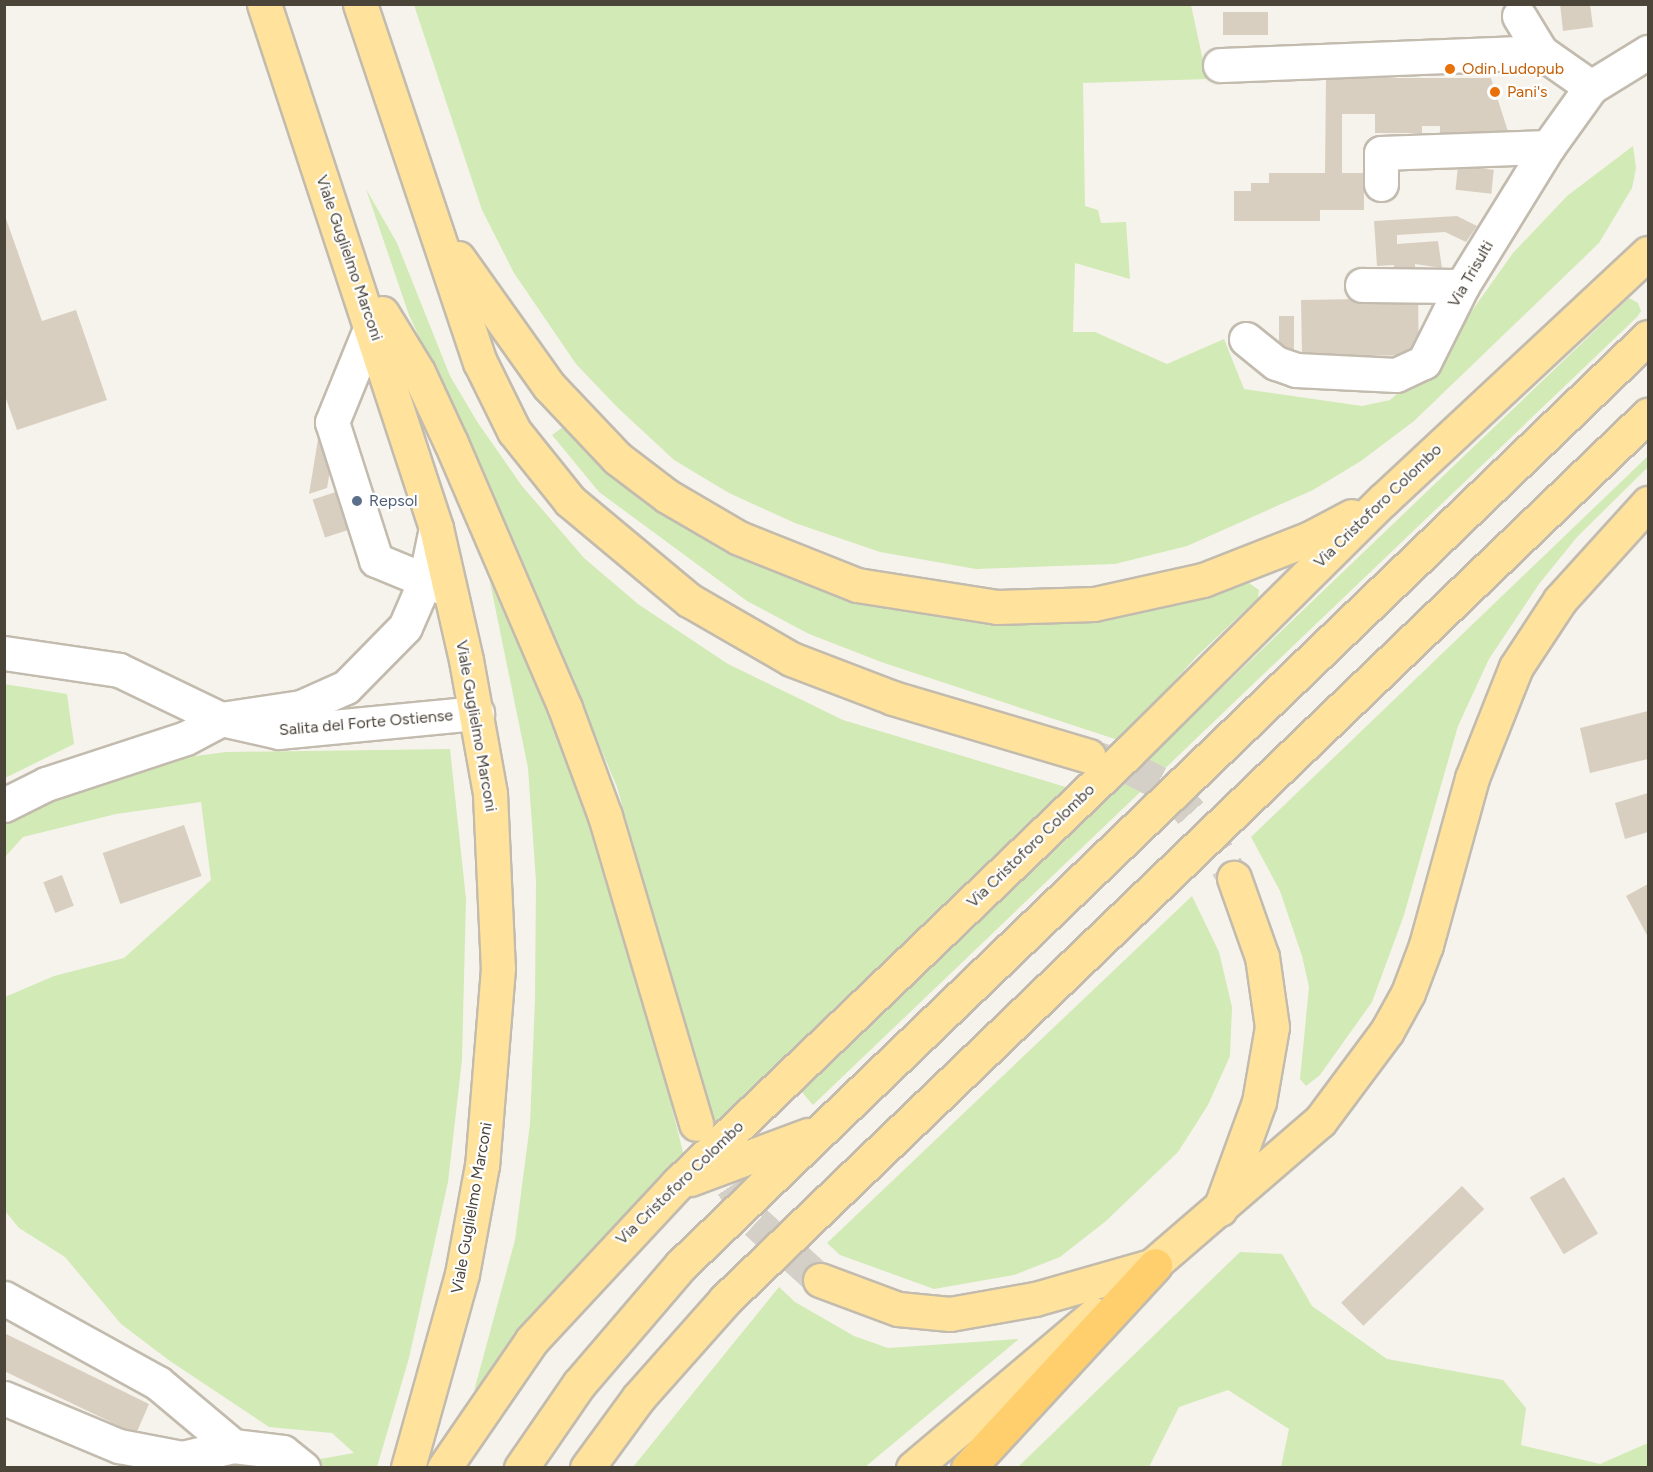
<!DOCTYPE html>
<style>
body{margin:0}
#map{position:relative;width:1653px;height:1472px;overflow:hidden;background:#f6f3ec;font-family:Figtree,sans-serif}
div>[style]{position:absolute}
.green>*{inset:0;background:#d2eab5}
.building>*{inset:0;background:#d8cfc1;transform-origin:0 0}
.major-tunnel>*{height:33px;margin-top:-16.5px;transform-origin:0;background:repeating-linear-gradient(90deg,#d4d0c8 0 33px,transparent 0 49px)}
.roads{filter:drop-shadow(2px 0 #c2bbae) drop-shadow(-2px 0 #c2bbae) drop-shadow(0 2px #c2bbae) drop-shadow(0 -2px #c2bbae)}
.minor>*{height:33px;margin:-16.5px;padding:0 16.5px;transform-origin:16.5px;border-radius:16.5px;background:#fff}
.major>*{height:33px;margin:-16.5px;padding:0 16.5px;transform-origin:16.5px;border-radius:16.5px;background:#ffe39c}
.highway>*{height:33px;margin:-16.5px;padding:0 16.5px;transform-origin:16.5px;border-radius:16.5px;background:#ffcf6e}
.dots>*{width:16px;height:16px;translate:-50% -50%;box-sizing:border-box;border:3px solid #fff;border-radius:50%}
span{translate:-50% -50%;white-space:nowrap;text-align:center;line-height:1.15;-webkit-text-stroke:4.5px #fff;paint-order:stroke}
.food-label{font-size:16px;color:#c56008}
.left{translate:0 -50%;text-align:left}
.street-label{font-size:16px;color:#4b4439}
.service-label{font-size:16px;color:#4e5e75}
.frame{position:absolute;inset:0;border:6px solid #4b4439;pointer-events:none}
</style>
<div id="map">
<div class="green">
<div style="clip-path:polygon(414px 5px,1191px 5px,1207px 79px,1083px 83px,1085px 206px,1098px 210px,1101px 223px,1126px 222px,1130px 279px,1075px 263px,1073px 332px,1095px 332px,1167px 364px,1224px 339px,1244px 389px,1362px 406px,1390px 400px,1409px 383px,1454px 336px,1513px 253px,1567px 196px,1633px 146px,1636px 168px,1632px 188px,1599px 243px,1414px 421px,1361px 461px,1313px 490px,1187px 546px,1115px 564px,976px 569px,880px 552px,795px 523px,729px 493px,674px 460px,617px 407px,576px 364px,514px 273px,482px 210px)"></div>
<div style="clip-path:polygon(366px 189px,397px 243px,450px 376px,478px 423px,522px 486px,584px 558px,638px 604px,728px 664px,843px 720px,1079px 791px,714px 1128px,617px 787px,516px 545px,409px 315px)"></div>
<div style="clip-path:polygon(1629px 298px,1638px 303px,1641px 311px,1637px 317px,813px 1105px,801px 1091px)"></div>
<div style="clip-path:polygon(563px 427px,633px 488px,729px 548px,854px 599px,938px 617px,1020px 625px,1155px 610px,1249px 583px,1259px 590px,1258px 598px,1196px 657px,1121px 741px,884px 663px,809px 634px,747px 601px,599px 492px,552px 435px)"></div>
<div style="clip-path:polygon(1648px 456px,1648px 467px,1577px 537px,1539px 584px,1489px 659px,1458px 726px,1404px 915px,1372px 1002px,1320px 1075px,1306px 1086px,1300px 1079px,1309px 987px,1302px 956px,1280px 891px,1251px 837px)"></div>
<div style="clip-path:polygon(490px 582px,539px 691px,600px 846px,638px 972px,685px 1160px,564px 1280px,474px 1391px,515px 1240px,530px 1124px,535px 998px,536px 881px,528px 768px)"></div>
<div style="clip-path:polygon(4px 684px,67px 694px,74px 744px,5px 778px)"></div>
<div style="clip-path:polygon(450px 749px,466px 899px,462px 1060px,448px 1182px,409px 1358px,377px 1467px,275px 1467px,354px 1453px,332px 1433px,269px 1427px,170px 1361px,121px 1324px,65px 1257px,19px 1228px,5px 1211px,5px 997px,54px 976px,124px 958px,211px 880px,201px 802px,116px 814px,23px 837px,5px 857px,4px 822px,19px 809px,149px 762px,226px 752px)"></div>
<div style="clip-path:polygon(1192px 896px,1219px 952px,1232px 1007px,1230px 1056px,1208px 1105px,1178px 1152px,1106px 1221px,1060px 1257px,1014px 1275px,934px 1289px,840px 1255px,827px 1243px)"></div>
<div style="clip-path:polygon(1240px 1252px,1282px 1254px,1312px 1306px,1387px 1359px,1503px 1380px,1526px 1408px,1521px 1445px,1600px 1464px,1648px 1443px,1648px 1467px,1281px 1467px,1289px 1429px,1228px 1390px,1179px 1407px,1149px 1467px,1018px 1467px)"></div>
<div style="clip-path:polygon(779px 1287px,795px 1302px,854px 1336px,888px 1348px,1019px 1339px,865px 1467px,633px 1467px)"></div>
</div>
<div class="building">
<div style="clip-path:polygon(1560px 4px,1590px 4px,1593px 27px,1563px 31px)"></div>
<div style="left:1223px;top:12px;width:45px;height:23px"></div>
<div style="clip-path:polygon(1326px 78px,1491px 78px,1511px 141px,1440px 142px,1440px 126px,1422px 126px,1422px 133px,1375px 133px,1375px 114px,1342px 114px,1342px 173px,1364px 173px,1364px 210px,1320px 210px,1320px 221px,1234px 221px,1234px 191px,1251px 191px,1251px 183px,1269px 183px,1269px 173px,1325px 173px)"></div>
<div style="left:1458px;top:166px;width:36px;height:24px;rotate:6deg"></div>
<div style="clip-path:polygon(4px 213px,42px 321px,76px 310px,107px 400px,17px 430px,4px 393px)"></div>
<div style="clip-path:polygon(1457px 216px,1477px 226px,1466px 242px,1445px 232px,1397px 235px,1397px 244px,1438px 241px,1442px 268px,1415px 264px,1415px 272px,1394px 273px,1394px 265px,1377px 266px,1374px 221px)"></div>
<div style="left:1418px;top:298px;width:57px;height:117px;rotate:89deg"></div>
<div style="left:1279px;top:316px;width:15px;height:35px"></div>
<div style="clip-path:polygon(319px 433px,336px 436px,327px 488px,309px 494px)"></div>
<div style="left:345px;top:489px;width:40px;height:34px;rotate:72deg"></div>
<div style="clip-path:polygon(1648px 711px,1648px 759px,1590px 773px,1580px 728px)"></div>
<div style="clip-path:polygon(1648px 793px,1648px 832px,1625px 839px,1615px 803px)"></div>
<div style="left:184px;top:825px;width:54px;height:86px;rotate:71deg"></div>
<div style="left:62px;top:875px;width:33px;height:20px;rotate:69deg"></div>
<div style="clip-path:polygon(1648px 884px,1648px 937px,1626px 896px)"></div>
<div style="left:1564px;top:1177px;width:66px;height:40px;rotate:59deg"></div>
<div style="left:1462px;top:1186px;width:32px;height:168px;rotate:46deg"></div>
<div style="clip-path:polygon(4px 1333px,149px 1404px,136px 1434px,4px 1371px)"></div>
</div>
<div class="major-tunnel">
<div style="left:1091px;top:756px;width:40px;rotate:16deg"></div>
<div style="left:1129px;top:767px;width:45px;rotate:27.7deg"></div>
<div style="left:1169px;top:788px;width:48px;rotate:48.4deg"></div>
<div style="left:1201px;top:824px;width:63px;rotate:58.6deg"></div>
<div style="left:705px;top:1144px;width:93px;rotate:56.8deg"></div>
<div style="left:756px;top:1222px;width:86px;rotate:42.2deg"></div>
</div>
<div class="roads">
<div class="minor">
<div style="left:1519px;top:16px;width:42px;rotate:58.6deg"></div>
<div style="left:1541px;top:52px;width:61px;rotate:35deg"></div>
<div style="left:1220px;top:65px;width:321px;rotate:-2.3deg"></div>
<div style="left:1381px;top:184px;width:31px;rotate:-90deg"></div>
<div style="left:1381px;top:153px;width:167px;rotate:-2.1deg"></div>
<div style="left:1362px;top:285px;width:100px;rotate:0.6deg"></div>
<div style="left:372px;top:324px;width:106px;rotate:112.2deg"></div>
<div style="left:332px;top:422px;width:145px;rotate:72.3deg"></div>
<div style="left:376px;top:560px;width:74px;rotate:22.4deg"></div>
<div style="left:1246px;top:339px;width:38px;rotate:39deg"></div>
<div style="left:1276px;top:363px;width:21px;rotate:19deg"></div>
<div style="left:1296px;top:370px;width:100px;rotate:2.9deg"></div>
<div style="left:1396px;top:375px;width:31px;rotate:-25deg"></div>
<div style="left:1424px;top:362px;width:85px;rotate:-63.4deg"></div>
<div style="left:1462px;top:286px;width:163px;rotate:-58.3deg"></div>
<div style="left:1548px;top:147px;width:74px;rotate:-54.4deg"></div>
<div style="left:1591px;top:87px;width:67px;rotate:-31.6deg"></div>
<div style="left:4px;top:653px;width:116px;rotate:8.4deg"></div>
<div style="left:119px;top:670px;width:113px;rotate:25.7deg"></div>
<div style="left:221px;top:719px;width:59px;rotate:12.6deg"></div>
<div style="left:279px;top:732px;width:199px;rotate:-5.5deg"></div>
<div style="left:4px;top:805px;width:47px;rotate:-26.6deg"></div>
<div style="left:46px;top:784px;width:147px;rotate:-18.2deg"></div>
<div style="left:186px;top:738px;width:40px;rotate:-28deg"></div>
<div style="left:221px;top:719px;width:81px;rotate:-8.5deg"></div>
<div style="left:301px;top:707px;width:49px;rotate:-24deg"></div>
<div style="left:346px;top:687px;width:84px;rotate:-45.5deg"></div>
<div style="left:405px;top:627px;width:50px;rotate:-66.5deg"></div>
<div style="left:425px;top:581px;width:54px;rotate:-78.3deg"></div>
<div style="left:4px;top:1298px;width:176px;rotate:28.9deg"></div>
<div style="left:158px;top:1383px;width:98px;rotate:40deg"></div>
<div style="left:4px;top:1398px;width:125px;rotate:22.7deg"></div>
<div style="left:119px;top:1446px;width:64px;rotate:10.8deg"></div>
<div style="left:182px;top:1458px;width:52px;rotate:-13.2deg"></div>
<div style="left:233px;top:1446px;width:50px;rotate:6.8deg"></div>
<div style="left:283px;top:1452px;width:26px;rotate:39deg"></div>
</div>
<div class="major">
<div style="left:264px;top:4px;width:552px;rotate:71.83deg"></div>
<div style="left:436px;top:528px;width:135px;rotate:77.2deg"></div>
<div style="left:466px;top:660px;width:136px;rotate:79.8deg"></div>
<div style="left:490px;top:794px;width:174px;rotate:87.4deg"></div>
<div style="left:498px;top:968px;width:198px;rotate:94.6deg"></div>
<div style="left:482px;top:1165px;width:111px;rotate:100.4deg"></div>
<div style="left:462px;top:1274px;width:201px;rotate:105.6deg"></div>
<div style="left:360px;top:4px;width:378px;rotate:71.5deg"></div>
<div style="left:480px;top:362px;width:77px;rotate:63.8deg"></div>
<div style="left:514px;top:431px;width:90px;rotate:51.3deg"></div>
<div style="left:570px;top:501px;width:155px;rotate:39.8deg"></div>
<div style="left:689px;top:600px;width:118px;rotate:30deg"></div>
<div style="left:791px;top:659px;width:109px;rotate:20.9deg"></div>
<div style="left:893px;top:698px;width:204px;rotate:16.5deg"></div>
<div style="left:458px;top:258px;width:157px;rotate:54.6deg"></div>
<div style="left:549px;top:386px;width:99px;rotate:46.6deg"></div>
<div style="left:617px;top:458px;width:63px;rotate:37.2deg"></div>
<div style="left:667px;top:496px;width:83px;rotate:30.3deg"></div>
<div style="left:739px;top:538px;width:127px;rotate:21.7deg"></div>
<div style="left:857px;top:585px;width:142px;rotate:8.9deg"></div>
<div style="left:997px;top:607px;width:97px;rotate:-1.8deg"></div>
<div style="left:1094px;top:604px;width:112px;rotate:-12.4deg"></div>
<div style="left:1203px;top:580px;width:115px;rotate:-21.4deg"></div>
<div style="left:1310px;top:538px;width:47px;rotate:-27.6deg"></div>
<div style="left:382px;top:313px;width:69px;rotate:58.6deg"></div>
<div style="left:418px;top:372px;width:78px;rotate:65.1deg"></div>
<div style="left:451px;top:443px;width:288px;rotate:66.7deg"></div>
<div style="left:565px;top:708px;width:115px;rotate:69.7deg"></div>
<div style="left:605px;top:816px;width:321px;rotate:73.5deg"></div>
<div style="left:690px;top:1179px;width:126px;rotate:-20.4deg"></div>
<div style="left:1220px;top:1209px;width:114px;rotate:-70deg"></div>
<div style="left:1259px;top:1102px;width:76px;rotate:-80.2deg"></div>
<div style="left:1272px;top:1027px;width:71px;rotate:-98.1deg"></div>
<div style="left:1262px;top:957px;width:84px;rotate:-109.5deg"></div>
<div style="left:820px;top:1280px;width:83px;rotate:20.4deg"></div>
<div style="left:898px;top:1309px;width:52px;rotate:5.5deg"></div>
<div style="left:950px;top:1314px;width:86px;rotate:-10deg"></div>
<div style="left:1035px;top:1299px;width:121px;rotate:-15.9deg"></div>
<div style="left:1132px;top:1283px;width:248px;rotate:-40.8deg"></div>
<div style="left:1320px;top:1121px;width:112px;rotate:-53.3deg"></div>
<div style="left:1387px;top:1031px;width:43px;rotate:-61.1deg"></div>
<div style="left:1408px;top:993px;width:51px;rotate:-69.4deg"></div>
<div style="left:1426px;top:945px;width:173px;rotate:-74.6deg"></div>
<div style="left:1472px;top:778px;width:119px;rotate:-68.4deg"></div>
<div style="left:1516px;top:667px;width:80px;rotate:-56.7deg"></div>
<div style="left:1560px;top:600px;width:131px;rotate:-47.8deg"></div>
<div style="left:444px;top:1468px;width:155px;rotate:-55.5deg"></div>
<div style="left:532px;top:1340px;width:214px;rotate:-47.1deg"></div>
<div style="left:678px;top:1183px;width:622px;rotate:-43.7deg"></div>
<div style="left:1128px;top:753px;width:359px;rotate:-44.8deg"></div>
<div style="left:1383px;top:500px;width:362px;rotate:-43deg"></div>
<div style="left:521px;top:1468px;width:102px;rotate:-55.4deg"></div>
<div style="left:579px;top:1384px;width:157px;rotate:-49.4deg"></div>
<div style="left:681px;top:1265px;width:1340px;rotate:-43.82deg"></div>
<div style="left:587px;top:1468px;width:88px;rotate:-53.8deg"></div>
<div style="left:639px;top:1397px;width:130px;rotate:-48.4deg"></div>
<div style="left:725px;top:1300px;width:1279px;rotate:-43.8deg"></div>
<div style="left:913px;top:1468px;width:238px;rotate:-40.2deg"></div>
</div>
<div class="highway">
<div style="left:968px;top:1468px;width:276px;rotate:-47.3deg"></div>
</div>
</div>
<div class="dots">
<div style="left:1450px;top:69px;background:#e8710a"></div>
<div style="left:1495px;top:92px;background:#e8710a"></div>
<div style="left:357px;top:501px;background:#5c6f8a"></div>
</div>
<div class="food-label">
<span class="left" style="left:1462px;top:69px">Odin Ludopub</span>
<span class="left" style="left:1507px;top:92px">Pani's</span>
</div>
<div class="street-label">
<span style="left:349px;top:258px;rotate:71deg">Viale Guglielmo Marconi</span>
<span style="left:1471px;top:274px;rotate:-60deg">Via Trisulti</span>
<span style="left:1378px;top:506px;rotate:-44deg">Via Cristoforo Colombo</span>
<span style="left:366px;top:723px;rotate:-5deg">Salita del Forte Ostiense</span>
<span style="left:476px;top:726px;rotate:80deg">Viale Guglielmo Marconi</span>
<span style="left:1031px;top:846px;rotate:-44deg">Via Cristoforo Colombo</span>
<span style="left:680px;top:1183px;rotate:-44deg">Via Cristoforo Colombo</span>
<span style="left:472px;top:1208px;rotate:-80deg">Viale Guglielmo Marconi</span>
</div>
<div class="service-label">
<span class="left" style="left:369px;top:501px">Repsol</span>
</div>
<div class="frame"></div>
</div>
